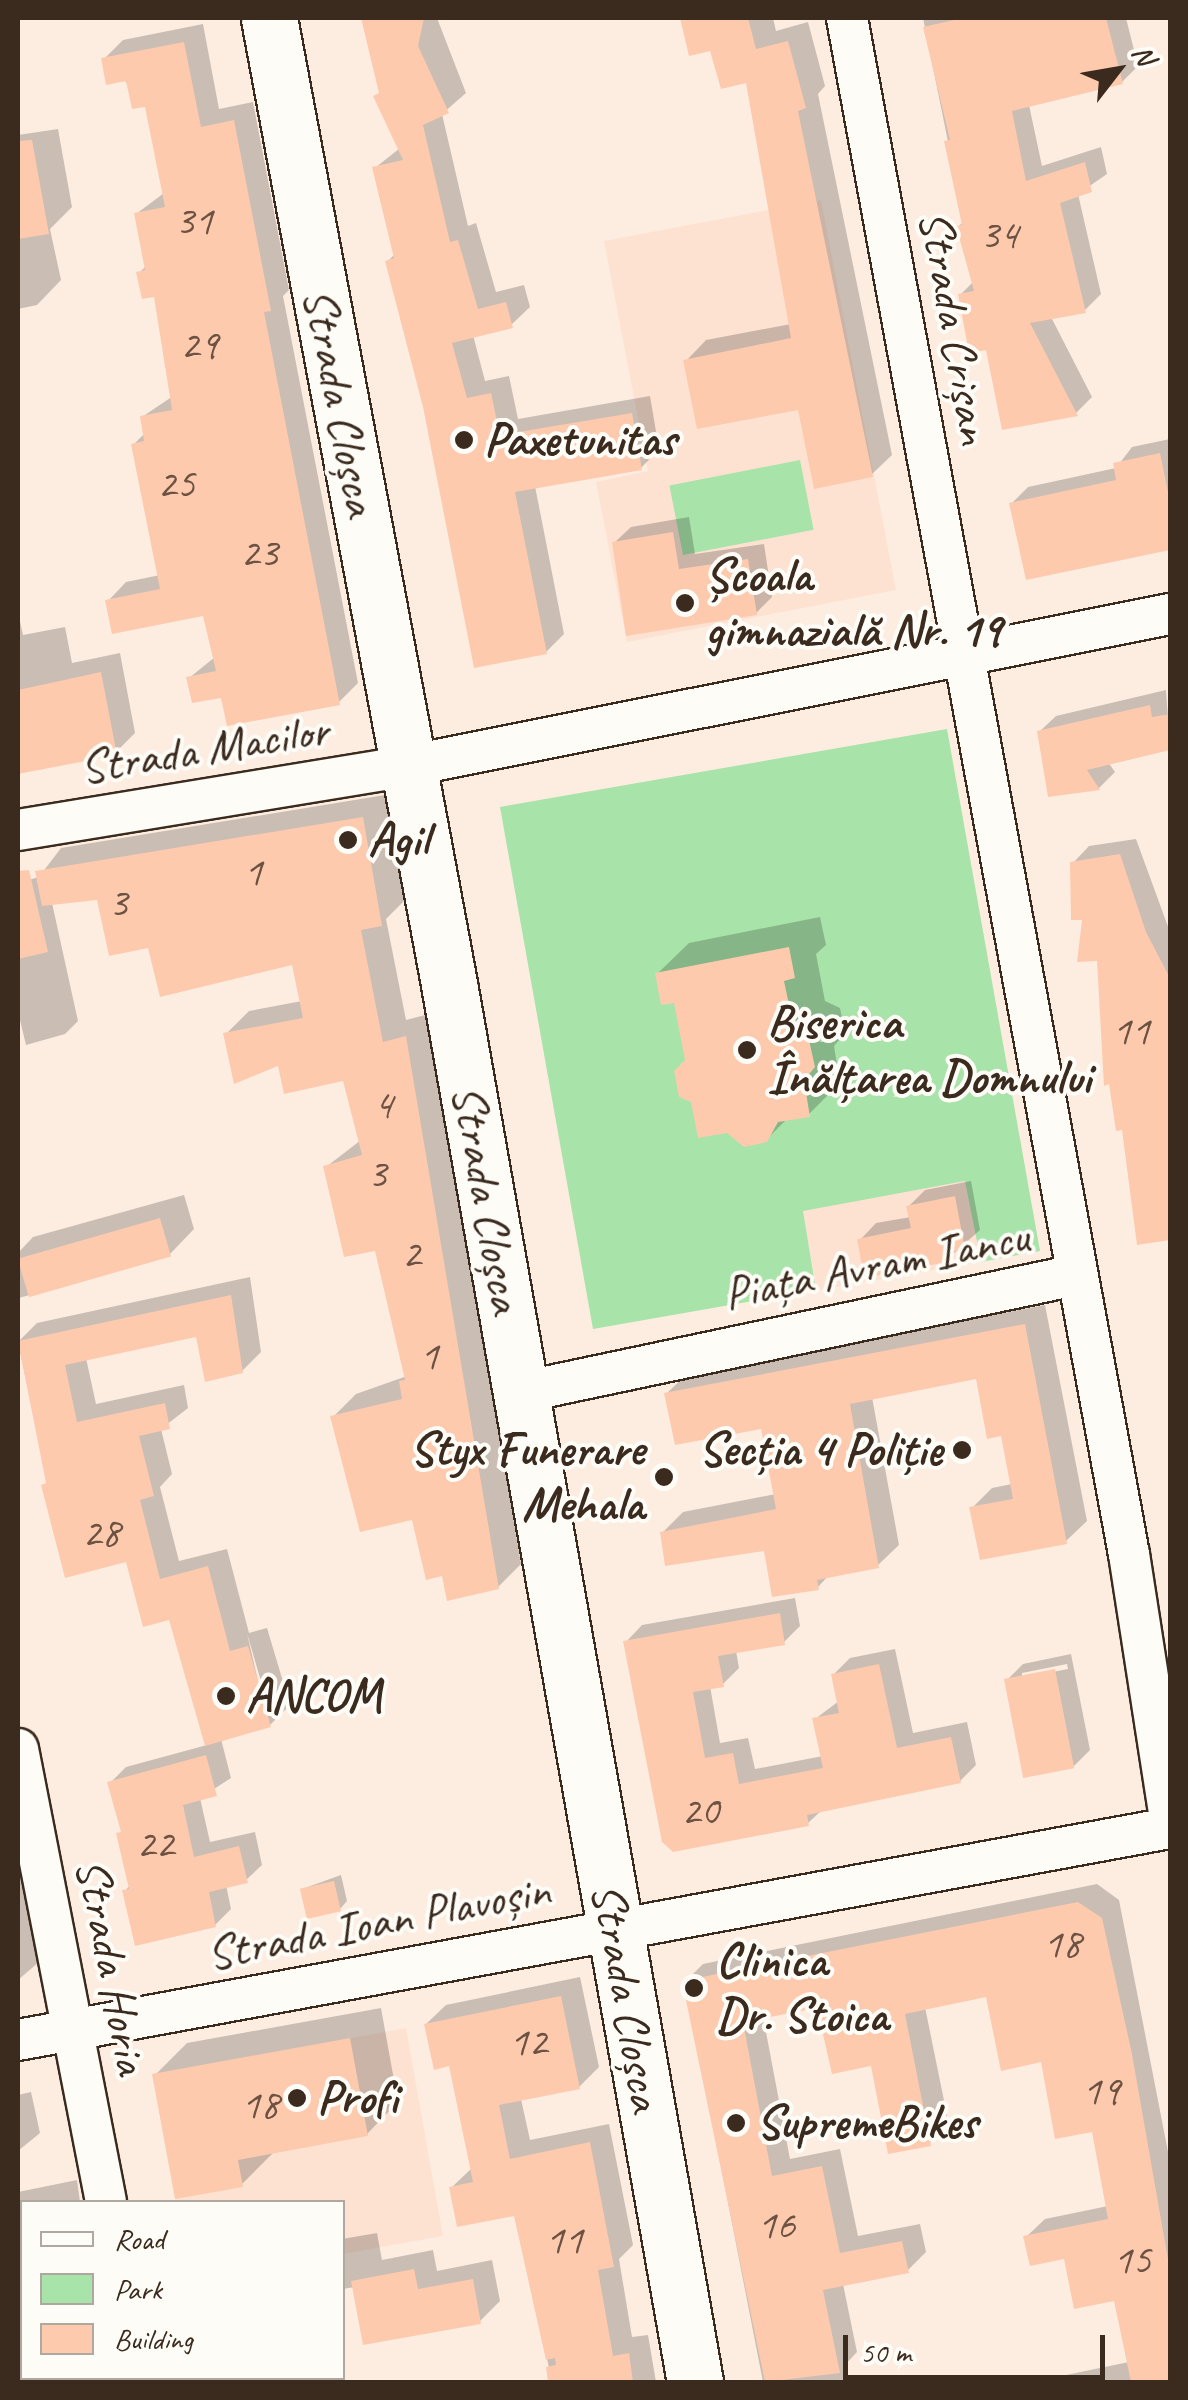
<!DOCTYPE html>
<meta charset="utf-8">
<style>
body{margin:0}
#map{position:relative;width:1188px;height:2400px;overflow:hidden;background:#fdede1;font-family:Caveat,sans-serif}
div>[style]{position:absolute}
.built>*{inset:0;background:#fde2d2;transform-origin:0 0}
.green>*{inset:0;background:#a8e3a9;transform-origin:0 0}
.shadow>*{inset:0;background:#0003;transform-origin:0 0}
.building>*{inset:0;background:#fdcaae;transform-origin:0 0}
.roads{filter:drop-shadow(2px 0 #3b2a1e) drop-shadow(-2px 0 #3b2a1e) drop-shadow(0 2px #3b2a1e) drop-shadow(0 -2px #3b2a1e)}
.street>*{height:40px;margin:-20px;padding:0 20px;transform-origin:20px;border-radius:20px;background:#fdfcf7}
.primary>*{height:55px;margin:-27.5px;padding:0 27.5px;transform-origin:27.5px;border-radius:27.5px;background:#fdfcf7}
.dots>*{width:28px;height:28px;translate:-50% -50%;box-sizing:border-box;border:5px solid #fdfcf7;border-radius:50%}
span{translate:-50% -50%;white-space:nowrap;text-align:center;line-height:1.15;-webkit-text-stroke:8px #fdfcf7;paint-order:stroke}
.number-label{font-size:42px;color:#6c5242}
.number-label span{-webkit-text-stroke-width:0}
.street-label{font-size:48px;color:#3b2a1e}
.poi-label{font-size:48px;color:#3b2a1e;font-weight:700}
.left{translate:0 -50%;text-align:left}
.right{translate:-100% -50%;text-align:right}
.frame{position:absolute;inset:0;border:20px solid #3b2a1e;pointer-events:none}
.legend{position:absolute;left:20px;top:2200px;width:325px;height:180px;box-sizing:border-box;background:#fdfcf7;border:2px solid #afa8a0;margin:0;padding:12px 18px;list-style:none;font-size:30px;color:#3b2a1e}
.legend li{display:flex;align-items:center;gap:20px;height:50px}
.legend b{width:50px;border:2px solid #afa8a0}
.north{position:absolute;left:1068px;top:20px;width:100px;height:100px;-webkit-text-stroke:8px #fdfcf7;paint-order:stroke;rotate:59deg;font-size:28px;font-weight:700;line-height:40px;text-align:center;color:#3b2a1e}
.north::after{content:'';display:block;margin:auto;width:35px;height:45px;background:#3b2a1e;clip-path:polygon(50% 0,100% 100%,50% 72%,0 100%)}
.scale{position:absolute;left:843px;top:2335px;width:262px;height:45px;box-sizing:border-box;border:5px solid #3b2a1e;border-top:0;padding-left:12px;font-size:30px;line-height:35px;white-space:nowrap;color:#3b2a1e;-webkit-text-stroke:8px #fdfcf7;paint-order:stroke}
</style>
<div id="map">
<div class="built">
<div style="clip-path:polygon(821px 200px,896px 590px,627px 642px,596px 482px,648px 471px,604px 241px)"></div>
<div style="left:966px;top:1181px;width:82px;height:166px;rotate:80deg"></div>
<div style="clip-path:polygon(406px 2028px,443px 2236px,343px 2254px,342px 2202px,176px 2202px,153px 2074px)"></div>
</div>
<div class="green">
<div style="left:800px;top:460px;width:71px;height:133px;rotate:79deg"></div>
<div style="clip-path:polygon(947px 729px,1040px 1251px,981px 1262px,965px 1181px,803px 1211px,816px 1290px,593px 1329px,500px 807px)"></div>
</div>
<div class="shadow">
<div style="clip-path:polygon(363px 18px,437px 18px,466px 93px,442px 114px,468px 226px,476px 223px,496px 292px,524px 285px,530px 307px,511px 325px,473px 335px,485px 381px,509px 376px,518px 419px,650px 396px,659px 449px,641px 468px,535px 486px,564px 634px,546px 652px,425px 406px,387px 262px,395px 254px,375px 168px,400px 148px)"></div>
<div style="clip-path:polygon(682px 18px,773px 18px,776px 31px,808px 22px,825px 86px,818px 94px,892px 455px,871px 475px,800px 407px,686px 361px,706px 340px,791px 324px,748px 79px,712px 48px,691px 53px)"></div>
<div style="clip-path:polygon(923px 18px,1126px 18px,1138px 66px,1122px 82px,1029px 105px,1042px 166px,1101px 147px,1107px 174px,1078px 194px,1101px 294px,1084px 311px,1051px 317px,1092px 397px,1076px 413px,988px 347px,960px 295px,974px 281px,958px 227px,964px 221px)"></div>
<div style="clip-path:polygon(203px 24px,219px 109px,253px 102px,289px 290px,283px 296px,358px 683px,339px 702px,223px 695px,189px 678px,215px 657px,205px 613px,108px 601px,126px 582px,160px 575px,134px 444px,145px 433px,142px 417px,173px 396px,156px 294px,139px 273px,146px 266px,136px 214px,164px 193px,147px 104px,104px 59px,123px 40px)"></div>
<div style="clip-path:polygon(58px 129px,72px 207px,50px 229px,61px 280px,37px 305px,18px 309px,18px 135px)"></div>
<div style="clip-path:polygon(1170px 439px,1170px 547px,1028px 577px,1012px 503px,1028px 487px,1116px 468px,1132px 447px)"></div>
<div style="clip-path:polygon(689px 517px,695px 554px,764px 544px,772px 597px,756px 613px,614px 543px,631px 527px)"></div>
<div style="clip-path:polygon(18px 612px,23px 635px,65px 627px,72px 663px,120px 653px,135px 733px,116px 752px,18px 772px)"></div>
<div style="clip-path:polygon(1166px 690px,1170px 747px,1108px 762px,1115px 772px,1099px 788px,1050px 794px,1039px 732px,1056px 716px)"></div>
<div style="clip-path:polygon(385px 795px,404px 901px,386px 919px,406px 1020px,429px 1014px,521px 1564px,498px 1587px,444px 1573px,414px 1516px,333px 1417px,356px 1394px,407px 1376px,377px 1248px,326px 1167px,361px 1140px,345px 1078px,280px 1062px,226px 1034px,249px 1011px,302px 1001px,294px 962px,150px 945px,99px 897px,52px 903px,78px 1021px,65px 1034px,26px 1045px,18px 1012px,18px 883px,39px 877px,61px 848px)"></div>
<div style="clip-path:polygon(1136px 839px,1170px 932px,1170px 1238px,1140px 1242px,1099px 958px,1073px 863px,1089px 846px)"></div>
<div style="clip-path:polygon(820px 917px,826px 945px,816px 954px,825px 1001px,840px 1008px,845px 1033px,834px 1046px,840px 1083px,808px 1115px,788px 1118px,766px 1140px,688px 1060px,676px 1000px,657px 974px,689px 943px)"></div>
<div style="clip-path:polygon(971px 1181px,980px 1230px,946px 1260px,860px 1240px,876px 1223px,911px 1217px,909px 1206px,925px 1190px)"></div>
<div style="clip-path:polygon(184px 1195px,194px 1229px,170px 1254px,19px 1298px,18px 1253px,33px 1237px)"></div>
<div style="clip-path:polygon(evenodd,250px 1277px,261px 1352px,242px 1371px,198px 1334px,86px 1358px,96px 1404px,184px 1385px,188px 1408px,161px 1429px,172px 1474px,160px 1487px,179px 1561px,227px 1549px,249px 1633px,267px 1628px,290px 1705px,270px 1725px,221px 1739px,231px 1778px,200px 1798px,210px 1842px,255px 1832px,262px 1865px,246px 1880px,226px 1885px,231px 1909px,215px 1925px,125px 1891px,130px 1885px,119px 1834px,123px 1830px,110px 1783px,126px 1767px,207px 1745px,170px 1617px,128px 1559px,67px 1575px,18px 1342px,37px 1323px,250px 1277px,247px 1633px,271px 1716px,266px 1716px,247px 1633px)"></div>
<div style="clip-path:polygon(1045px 1305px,1087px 1521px,1066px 1541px,972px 1508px,992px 1488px,1012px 1484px,1003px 1433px,978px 1376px,872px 1397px,899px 1545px,878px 1565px,830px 1574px,818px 1587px,767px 1548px,662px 1533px,683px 1512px,776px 1494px,763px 1426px,667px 1393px,688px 1373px)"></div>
<div style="clip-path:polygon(795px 1598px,800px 1626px,784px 1642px,736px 1651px,739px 1668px,723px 1684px,710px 1686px,720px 1743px,748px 1738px,755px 1769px,823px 1756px,815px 1719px,839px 1701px,833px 1675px,850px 1658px,895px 1649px,913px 1733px,967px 1722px,976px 1765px,960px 1781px,822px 1810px,808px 1823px,674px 1850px,626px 1642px,642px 1625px)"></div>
<div style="clip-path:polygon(evenodd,1071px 1654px,1090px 1750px,1074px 1766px,1007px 1680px,1023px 1664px,1071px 1654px,1067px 1664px,1068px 1669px,1022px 1678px,1022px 1673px,1067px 1664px)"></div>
<div style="clip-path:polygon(18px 1863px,39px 1962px,18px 1980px)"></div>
<div style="clip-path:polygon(341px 1875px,347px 1901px,340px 1909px,302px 1889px)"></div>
<div style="clip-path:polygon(1097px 1884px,1119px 1900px,1170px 2162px,1170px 2382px,1032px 2382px,1129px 2362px,1116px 2298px,1066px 2256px,1026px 2237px,1045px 2219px,1108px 2206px,1094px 2129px,988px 1994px,925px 2007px,949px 2125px,930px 2143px,873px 2063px,819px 2005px,763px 2016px,790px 2159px,840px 2149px,858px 2236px,920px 2224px,926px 2252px,908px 2270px,843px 2284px,857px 2352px,844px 2366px,847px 2382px,763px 2382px,685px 1982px,703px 1964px)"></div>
<div style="clip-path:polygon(580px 1977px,599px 2067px,579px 2087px,521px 2099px,530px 2140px,609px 2124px,633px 2245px,619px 2259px,632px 2337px,648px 2335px,656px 2382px,552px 2382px,516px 2213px,452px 2187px,473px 2167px,451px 2063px,426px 2024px,446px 2005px)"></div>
<div style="clip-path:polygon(381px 2008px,398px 2102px,367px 2134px,273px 2153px,242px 2184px,155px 2075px,187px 2043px)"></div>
<div style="clip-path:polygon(31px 2092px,40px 2133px,18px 2151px,18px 2095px)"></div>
<div style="clip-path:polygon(77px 2180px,80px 2202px,22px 2202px,22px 2378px,109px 2382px,19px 2382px,18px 2192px)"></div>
<div style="clip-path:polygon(377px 2233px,382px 2260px,433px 2250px,437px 2271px,492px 2260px,500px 2301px,480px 2321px,355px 2287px,342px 2289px,342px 2239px)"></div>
<div style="left:212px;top:2378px;width:80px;height:4px"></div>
</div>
<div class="building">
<div style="clip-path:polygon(361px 18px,424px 18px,418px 46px,449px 113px,423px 125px,450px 242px,458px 240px,478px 309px,506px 302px,513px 328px,452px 343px,467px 398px,491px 393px,500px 435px,632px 413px,642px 470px,515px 492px,547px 654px,474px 668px,423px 407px,385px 261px,394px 258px,372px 167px,403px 160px,373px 96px,379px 93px)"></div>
<div style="clip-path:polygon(680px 18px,748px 18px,756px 49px,788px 41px,806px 108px,798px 111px,873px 477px,814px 489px,798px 410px,697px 429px,683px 360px,791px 338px,746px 83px,721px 89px,710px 51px,689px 56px)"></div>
<div style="clip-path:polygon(963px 18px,1106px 18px,1123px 84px,1012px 111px,1026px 181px,1085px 162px,1092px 192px,1060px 203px,1086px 313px,1030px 323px,1078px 416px,1002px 430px,986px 350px,969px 353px,958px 294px,974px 291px,956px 226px,962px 225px,944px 141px,950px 140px,923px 27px)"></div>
<div style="clip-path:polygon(184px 42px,201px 127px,234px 120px,271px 311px,264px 312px,340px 705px,227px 726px,221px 698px,192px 703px,186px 677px,216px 671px,203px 616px,112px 634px,105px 600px,160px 589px,131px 444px,144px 441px,140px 416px,172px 410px,154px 297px,142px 299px,136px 272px,145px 270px,134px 213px,165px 207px,145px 107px,132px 109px,126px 81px,106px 85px,101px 58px)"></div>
<div style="clip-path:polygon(32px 140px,49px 234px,18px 239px,18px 141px)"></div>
<div style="clip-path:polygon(1160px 453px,1170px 502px,1170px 550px,1026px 580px,1009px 503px,1116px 480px,1113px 463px)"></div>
<div style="clip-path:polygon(673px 532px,679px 569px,748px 559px,757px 615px,626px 636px,612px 542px)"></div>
<div style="clip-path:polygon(101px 672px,117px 755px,18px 774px,18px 690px)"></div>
<div style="clip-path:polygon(1150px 705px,1152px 717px,1170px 714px,1170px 750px,1087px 770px,1100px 790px,1048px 797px,1037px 731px)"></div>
<div style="clip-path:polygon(363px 817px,382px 926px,361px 930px,383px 1042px,406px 1036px,499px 1589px,447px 1601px,442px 1576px,426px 1580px,412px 1520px,360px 1532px,330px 1416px,402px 1399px,399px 1381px,405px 1380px,375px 1251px,344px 1257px,323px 1166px,362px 1155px,343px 1081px,284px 1094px,278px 1066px,234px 1084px,223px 1033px,303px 1018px,292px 965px,160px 997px,148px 948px,109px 956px,97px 900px,42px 906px,35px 871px)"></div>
<div style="clip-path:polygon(1120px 854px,1146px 932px,1170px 978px,1170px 1240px,1137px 1245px,1122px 1130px,1116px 1131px,1109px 1084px,1104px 1086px,1097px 961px,1077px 962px,1082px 920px,1071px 920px,1070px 862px)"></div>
<div style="clip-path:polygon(29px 870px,48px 952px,18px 959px,18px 871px)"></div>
<div style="clip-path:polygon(789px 947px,795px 978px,784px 981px,795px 1033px,809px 1040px,815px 1067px,804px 1080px,810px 1117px,778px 1122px,767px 1142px,744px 1147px,727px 1133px,698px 1138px,691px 1102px,679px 1097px,674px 1071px,685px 1060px,674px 1003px,661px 1005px,655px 973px)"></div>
<div style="clip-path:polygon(955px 1196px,965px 1249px,945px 1253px,947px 1262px,864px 1278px,857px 1239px,911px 1228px,906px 1206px)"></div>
<div style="left:160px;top:1218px;width:40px;height:148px;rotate:74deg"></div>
<div style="clip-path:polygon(231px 1295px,243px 1373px,205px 1382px,196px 1337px,65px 1365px,77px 1422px,165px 1403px,170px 1429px,139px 1436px,154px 1496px,140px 1500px,160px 1579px,208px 1566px,230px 1651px,248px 1646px,271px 1727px,205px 1746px,169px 1620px,143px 1627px,126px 1562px,65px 1578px,41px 1485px,46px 1483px,18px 1341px)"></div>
<div style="clip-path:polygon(1025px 1324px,1067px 1544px,980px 1560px,969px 1507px,1013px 1499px,1001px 1436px,987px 1439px,976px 1379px,850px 1404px,879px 1568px,817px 1580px,819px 1590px,772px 1597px,764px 1551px,665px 1566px,660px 1532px,776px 1509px,761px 1429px,675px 1445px,664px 1393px)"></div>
<div style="clip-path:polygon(780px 1613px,785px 1645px,718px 1656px,724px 1687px,693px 1692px,705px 1758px,733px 1753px,739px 1784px,823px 1768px,812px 1718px,839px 1713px,831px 1674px,879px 1664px,897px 1748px,951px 1737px,961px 1783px,807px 1815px,809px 1826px,673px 1852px,662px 1842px,623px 1641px)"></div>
<div style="left:1055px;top:1669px;width:101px;height:52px;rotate:79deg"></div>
<div style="clip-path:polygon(206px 1755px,217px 1796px,183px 1805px,194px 1857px,239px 1846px,248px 1883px,209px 1892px,216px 1927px,135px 1946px,122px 1890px,129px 1889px,116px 1833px,121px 1832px,107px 1782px)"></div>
<div style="left:334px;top:1881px;width:31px;height:35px;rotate:77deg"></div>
<div style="clip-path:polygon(1078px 1902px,1102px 1918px,1132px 2054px,1170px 2271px,1170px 2382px,1131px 2382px,1114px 2301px,1074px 2309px,1064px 2259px,1030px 2266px,1023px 2236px,1108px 2219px,1092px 2132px,1055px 2139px,1041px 2062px,1001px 2071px,986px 1997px,905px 2014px,931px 2146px,888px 2154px,871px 2066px,832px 2074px,817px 2008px,743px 2022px,772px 2176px,822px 2166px,840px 2253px,902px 2241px,909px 2273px,823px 2290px,840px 2373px,765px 2382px,682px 1981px)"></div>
<div style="clip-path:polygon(561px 1996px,580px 2089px,499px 2105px,510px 2159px,590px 2142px,614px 2267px,598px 2270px,613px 2356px,629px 2353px,633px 2382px,548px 2382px,546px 2367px,556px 2365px,555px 2358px,546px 2360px,514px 2216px,457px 2227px,449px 2187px,473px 2182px,449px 2066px,434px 2070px,424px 2024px)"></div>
<div style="clip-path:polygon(350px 2038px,368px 2136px,238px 2160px,243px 2187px,175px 2199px,152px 2074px)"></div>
<div style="clip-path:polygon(414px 2269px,418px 2289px,473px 2279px,481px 2324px,363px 2345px,351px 2281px)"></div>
</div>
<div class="roads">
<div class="street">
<div style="left:847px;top:18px;width:1562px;rotate:79.6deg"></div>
<div style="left:1129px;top:1554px;width:268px;rotate:81.2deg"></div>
<div style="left:18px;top:830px;width:394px;rotate:-9.3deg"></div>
<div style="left:407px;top:766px;width:778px;rotate:-11.27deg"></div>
<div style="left:522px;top:1392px;width:566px;rotate:-11.93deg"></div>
<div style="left:18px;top:1749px;width:461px;rotate:79deg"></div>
<div style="left:18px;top:2040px;width:1171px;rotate:-10.43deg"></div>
<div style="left:139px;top:2378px;width:4px;rotate:76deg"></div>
</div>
<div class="primary">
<div style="left:269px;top:18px;width:983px;rotate:79.44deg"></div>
<div style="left:449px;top:984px;width:1419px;rotate:80.02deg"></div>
</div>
</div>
<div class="dots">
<div style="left:464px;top:440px;background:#3b2a1e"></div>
<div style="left:685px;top:603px;background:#3b2a1e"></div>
<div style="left:348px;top:840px;background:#3b2a1e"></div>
<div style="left:747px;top:1050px;background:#3b2a1e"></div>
<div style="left:962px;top:1450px;background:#3b2a1e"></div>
<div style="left:664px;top:1477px;background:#3b2a1e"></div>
<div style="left:226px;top:1696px;background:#3b2a1e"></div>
<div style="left:694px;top:1988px;background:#3b2a1e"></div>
<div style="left:297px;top:2098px;background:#3b2a1e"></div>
<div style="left:736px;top:2123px;background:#3b2a1e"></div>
</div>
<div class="number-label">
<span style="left:194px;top:221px">31</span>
<span style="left:999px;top:235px">34</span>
<span style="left:199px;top:345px">29</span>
<span style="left:176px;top:484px">25</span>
<span style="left:259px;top:553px">23</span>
<span style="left:253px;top:872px">1</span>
<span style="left:118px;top:903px">3</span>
<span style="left:1131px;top:1031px">11</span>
<span style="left:383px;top:1105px">4</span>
<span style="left:377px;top:1174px">3</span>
<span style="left:411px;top:1254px">2</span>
<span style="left:429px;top:1356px">1</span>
<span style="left:101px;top:1533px">28</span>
<span style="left:700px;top:1811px">20</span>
<span style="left:155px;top:1844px">22</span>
<span style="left:1062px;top:1944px">18</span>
<span style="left:528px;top:2042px">12</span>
<span style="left:1101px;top:2091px">19</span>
<span style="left:260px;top:2105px">18</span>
<span style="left:776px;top:2225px">16</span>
<span style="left:564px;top:2240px">11</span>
<span style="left:1132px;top:2260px">15</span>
</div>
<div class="street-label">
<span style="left:955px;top:327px;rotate:80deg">Strada Crișan</span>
<span style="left:340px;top:402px;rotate:79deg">Strada Cloșca</span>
<span style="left:204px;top:749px;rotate:-9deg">Strada Macilor</span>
<span style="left:487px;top:1199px;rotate:80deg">Strada Cloșca</span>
<span style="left:876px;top:1265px;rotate:-11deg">Piața Avram Iancu</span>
<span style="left:378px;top:1922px;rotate:-11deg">Strada Ioan Plavoșin</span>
<span style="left:112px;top:1966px;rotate:79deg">Strada Horia</span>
<span style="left:627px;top:1997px;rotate:80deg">Strada Cloșca</span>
</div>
<div class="poi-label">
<span class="left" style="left:484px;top:440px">Paxetunitas</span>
<span class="left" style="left:705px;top:603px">Școala<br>gimnazială Nr. 19</span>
<span class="left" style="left:368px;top:840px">Agil</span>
<span class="left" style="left:767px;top:1050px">Biserica<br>Înălțarea Domnului</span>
<span class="right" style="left:644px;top:1477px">Styx Funerare<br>Mehala</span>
<span class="right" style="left:942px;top:1450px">Secția 4 Poliție</span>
<span class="left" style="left:246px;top:1696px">ANCOM</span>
<span class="left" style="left:716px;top:1988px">Clinica<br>Dr. Stoica</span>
<span class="left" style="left:317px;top:2098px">Profi</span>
<span class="left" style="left:756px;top:2123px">SupremeBikes</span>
</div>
<div class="frame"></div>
<ul class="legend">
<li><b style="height:12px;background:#fdfcf7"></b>Road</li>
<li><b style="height:28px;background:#a8e3a9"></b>Park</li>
<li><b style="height:28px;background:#fdcaae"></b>Building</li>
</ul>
<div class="north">N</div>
<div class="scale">50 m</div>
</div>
